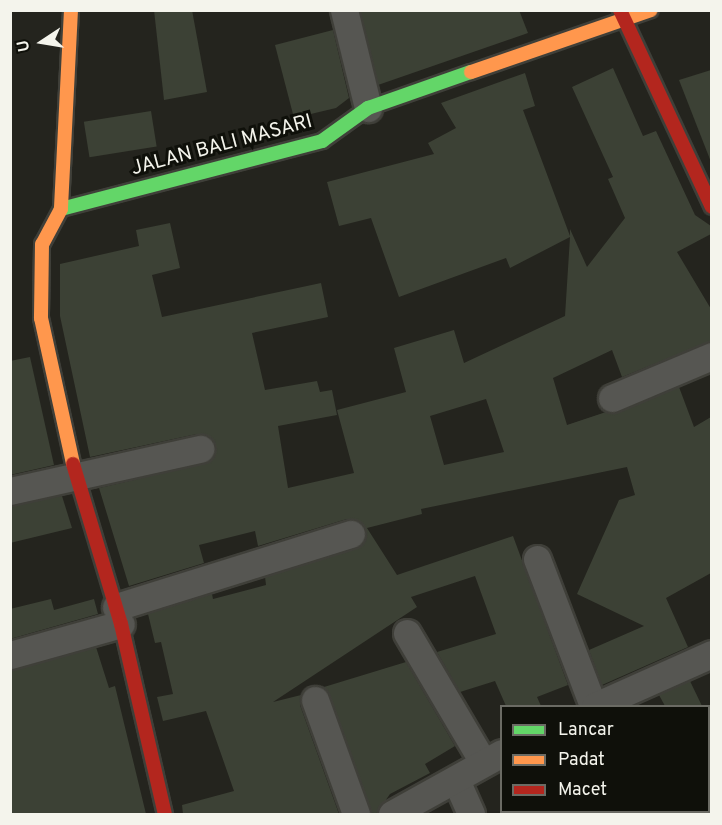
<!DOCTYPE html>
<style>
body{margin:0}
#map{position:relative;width:722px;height:825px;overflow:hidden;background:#24241e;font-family:Overpass,sans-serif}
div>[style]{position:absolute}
.building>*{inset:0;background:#3c4135;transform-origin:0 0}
.roads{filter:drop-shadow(2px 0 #3f3f39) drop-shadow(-2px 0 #3f3f39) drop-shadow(0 2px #3f3f39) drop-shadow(0 -2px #3f3f39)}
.street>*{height:27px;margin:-13.5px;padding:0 13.5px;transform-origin:13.5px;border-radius:13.5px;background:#565652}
.fast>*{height:14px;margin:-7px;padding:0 7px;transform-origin:7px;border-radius:7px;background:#63d668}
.slow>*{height:14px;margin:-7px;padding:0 7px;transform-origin:7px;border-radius:7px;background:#ff974d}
.jam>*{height:14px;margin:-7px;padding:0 7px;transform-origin:7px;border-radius:7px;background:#b3261e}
span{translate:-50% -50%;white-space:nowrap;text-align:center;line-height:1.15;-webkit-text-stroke:6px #0f100a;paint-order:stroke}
.street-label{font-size:20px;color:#f4f4ec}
.frame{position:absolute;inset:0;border:12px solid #f4f4ec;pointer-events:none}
.legend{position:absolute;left:500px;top:705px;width:210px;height:108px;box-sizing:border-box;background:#0f100a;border:2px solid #6b6b64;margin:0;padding:8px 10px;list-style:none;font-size:18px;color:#f4f4ec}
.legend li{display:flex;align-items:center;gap:12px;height:30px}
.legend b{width:30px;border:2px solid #6b6b64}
.north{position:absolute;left:12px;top:12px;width:60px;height:60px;-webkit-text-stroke:4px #0f100a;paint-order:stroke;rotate:258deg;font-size:16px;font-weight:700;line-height:24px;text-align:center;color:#f4f4ec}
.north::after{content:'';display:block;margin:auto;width:21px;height:27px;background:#f4f4ec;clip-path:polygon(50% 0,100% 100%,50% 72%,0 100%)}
</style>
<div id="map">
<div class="building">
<div style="clip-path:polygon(154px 10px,192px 10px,207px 92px,164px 100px)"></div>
<div style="clip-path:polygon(360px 10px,519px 10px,528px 33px,378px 85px)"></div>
<div style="clip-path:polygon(333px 30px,349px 98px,336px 108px,294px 118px,275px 45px)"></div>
<div style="clip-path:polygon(evenodd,613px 68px,643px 136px,656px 131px,695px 215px,711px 226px,711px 234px,677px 252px,711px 309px,711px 341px,622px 377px,612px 350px,553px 378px,567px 425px,606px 412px,618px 413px,679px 387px,694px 427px,711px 417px,711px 573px,666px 598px,688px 647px,602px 685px,589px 650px,644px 626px,577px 594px,619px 500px,635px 495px,627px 467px,421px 509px,422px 514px,367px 528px,397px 575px,513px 536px,568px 685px,537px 697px,541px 706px,506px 706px,495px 681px,460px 692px,437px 652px,496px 634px,475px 576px,411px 597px,417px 607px,273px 702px,301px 695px,300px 705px,339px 814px,183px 814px,182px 805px,234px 791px,206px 711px,163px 721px,157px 697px,173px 694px,161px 642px,155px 643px,148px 614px,212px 594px,213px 599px,266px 585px,265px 577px,356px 549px,363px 544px,366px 530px,361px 522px,347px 519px,258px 546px,255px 531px,199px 545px,204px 563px,129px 586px,99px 488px,203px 464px,211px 460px,215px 446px,211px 438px,197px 434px,90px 457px,60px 316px,60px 264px,139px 246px,136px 230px,170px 223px,180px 268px,152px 275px,162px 317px,321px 283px,328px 317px,252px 333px,265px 390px,317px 381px,320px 392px,332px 390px,337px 415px,278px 426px,288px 488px,354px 473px,337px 410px,406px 392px,394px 348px,454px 330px,464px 363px,565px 316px,570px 237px,510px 268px,506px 258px,399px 297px,371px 218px,339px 226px,327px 182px,434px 154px,428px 143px,456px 128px,441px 103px,525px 73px,535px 106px,523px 110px,570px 236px,570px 229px,587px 267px,625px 218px,608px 179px,613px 177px,572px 87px,613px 68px,486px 399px,504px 452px,444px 465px,430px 416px,486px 399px)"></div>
<div style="clip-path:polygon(711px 70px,711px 162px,679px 80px)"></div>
<div style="left:151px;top:111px;width:36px;height:68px;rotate:81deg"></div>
<div style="clip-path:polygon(30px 357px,54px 465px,10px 475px,10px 361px)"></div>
<div style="clip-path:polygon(62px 496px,72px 528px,10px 543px,10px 506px)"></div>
<div style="clip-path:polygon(51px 599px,54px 610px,94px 599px,98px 614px,10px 639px,10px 609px)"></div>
<div style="clip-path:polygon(96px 647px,109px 688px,115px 686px,146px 814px,10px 814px,10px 670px)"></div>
<div style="clip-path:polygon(406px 662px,455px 746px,425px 764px,430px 773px,390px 794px,376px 814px,371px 814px,324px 687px)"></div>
<div style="clip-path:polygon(690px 681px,702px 706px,665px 706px,659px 695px)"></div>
</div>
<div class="roads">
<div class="street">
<div style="left:344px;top:10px;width:101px;rotate:76.2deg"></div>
<div style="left:612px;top:398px;width:108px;rotate:-22.8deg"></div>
<div style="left:10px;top:491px;width:195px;rotate:-12.5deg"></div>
<div style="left:537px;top:559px;width:157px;rotate:69.1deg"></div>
<div style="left:116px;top:607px;width:246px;rotate:-17.3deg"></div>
<div style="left:407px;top:633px;width:150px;rotate:59.5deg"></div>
<div style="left:10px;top:655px;width:115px;rotate:-15.6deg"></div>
<div style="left:315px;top:700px;width:121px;rotate:70.2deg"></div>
<div style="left:595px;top:706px;width:128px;rotate:-24deg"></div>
<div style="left:456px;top:780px;width:37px;rotate:66deg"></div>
<div style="left:596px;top:812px;width:2px;rotate:63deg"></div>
<div style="left:392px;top:814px;width:126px;rotate:-29deg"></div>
</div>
<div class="fast">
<div style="left:61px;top:209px;width:270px;rotate:-14.6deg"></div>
<div style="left:322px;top:141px;width:57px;rotate:-35.7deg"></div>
<div style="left:368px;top:108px;width:109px;rotate:-19.3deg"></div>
</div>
<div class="slow">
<div style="left:71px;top:10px;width:199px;rotate:92.9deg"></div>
<div style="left:61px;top:209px;width:40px;rotate:118deg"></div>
<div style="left:42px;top:244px;width:74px;rotate:90.8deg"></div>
<div style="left:41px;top:318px;width:149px;rotate:77.6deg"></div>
<div style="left:471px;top:72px;width:190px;rotate:-19deg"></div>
</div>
<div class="jam">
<div style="left:620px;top:10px;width:217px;rotate:65deg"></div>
<div style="left:73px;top:464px;width:167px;rotate:73.3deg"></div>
<div style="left:121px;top:624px;width:195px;rotate:77deg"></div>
</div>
</div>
<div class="street-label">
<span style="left:222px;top:146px;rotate:-15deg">JALAN BALI MASARI</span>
</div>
<div class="frame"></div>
<ul class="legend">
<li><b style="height:8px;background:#63d668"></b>Lancar</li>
<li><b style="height:8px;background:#ff974d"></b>Padat</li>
<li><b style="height:8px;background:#b3261e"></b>Macet</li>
</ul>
<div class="north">U</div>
</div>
